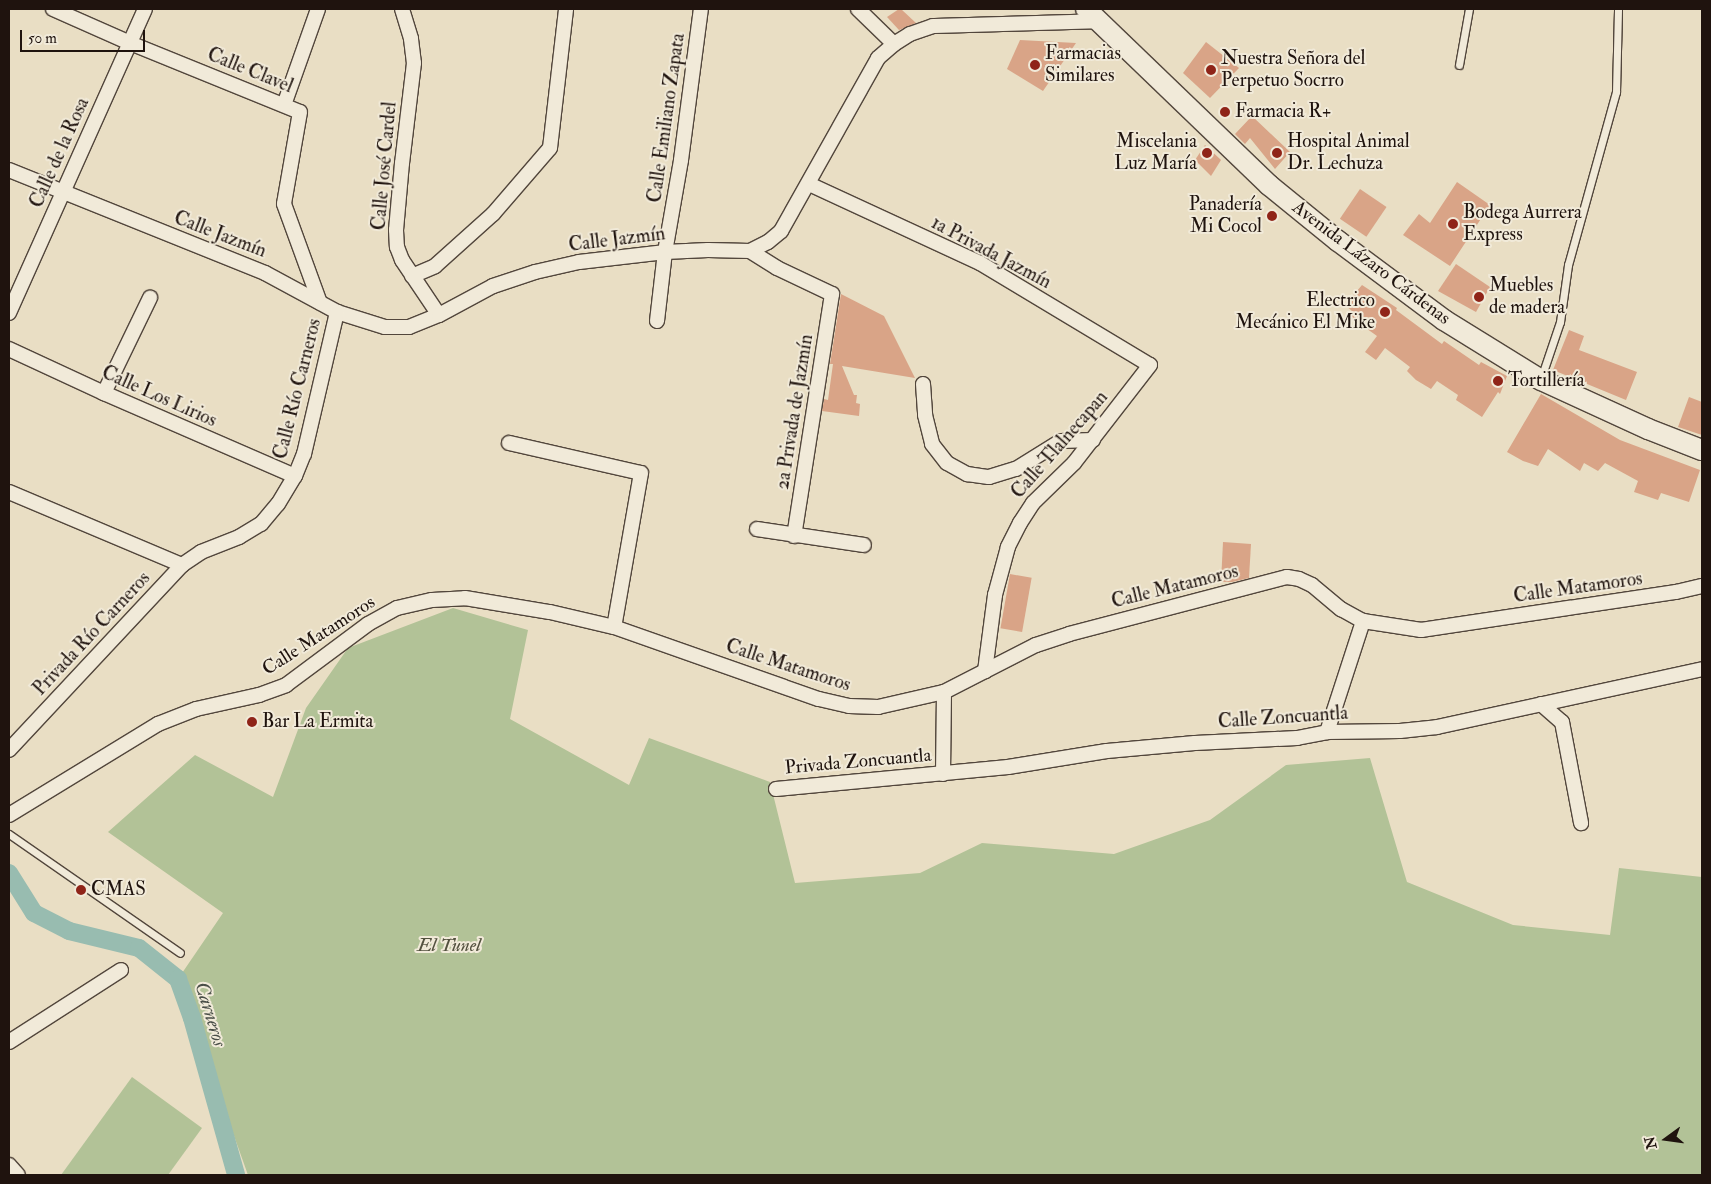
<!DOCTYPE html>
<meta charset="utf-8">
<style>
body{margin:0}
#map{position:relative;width:1711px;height:1184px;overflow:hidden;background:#e9dec4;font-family:"IM FELL Double Pica",serif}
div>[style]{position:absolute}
.green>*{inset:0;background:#b2c297}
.canal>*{height:18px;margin:-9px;padding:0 9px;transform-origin:9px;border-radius:9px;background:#98bcb0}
.building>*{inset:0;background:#d9a487;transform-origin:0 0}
.roads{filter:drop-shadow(1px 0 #52463c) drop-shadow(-1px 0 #52463c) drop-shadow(0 1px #52463c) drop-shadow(0 -1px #52463c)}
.service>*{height:7px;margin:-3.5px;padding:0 3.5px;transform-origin:3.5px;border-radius:3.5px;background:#f1ead9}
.minor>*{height:14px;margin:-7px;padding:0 7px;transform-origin:7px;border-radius:7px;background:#f1ead9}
.secondary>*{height:20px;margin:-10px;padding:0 10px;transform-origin:10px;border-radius:10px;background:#f1ead9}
.dots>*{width:14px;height:14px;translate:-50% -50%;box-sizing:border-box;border:2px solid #f1ead9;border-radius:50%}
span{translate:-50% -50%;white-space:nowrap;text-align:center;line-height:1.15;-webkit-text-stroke:4px #f1ead9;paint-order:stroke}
.poi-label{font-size:19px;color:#1f130e}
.left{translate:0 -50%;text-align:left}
.right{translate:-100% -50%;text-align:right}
.street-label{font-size:19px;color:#1f130e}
.park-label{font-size:19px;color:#52503e;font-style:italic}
.water-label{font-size:20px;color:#494e47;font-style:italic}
.frame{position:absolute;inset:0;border:10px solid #1f130e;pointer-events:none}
.north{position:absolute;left:1641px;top:1114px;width:50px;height:50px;-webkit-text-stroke:4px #f1ead9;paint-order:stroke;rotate:256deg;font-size:14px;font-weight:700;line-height:20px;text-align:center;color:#1f130e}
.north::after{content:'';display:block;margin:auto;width:18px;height:22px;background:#1f130e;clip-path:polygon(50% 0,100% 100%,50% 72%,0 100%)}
.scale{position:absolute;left:20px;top:30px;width:125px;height:22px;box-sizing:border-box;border:2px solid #1f130e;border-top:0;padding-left:6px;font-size:15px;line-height:18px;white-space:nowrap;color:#1f130e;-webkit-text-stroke:4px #f1ead9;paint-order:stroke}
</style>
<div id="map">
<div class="green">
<div style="clip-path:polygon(453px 608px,528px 630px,510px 719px,629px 785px,649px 738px,770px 782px,795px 883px,920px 873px,982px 843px,1114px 854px,1210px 820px,1286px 765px,1370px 758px,1407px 882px,1513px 925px,1610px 935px,1619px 868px,1702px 877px,1702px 1175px,248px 1175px,178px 979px,223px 913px,108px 832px,195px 755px,273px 797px,306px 708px,348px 648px)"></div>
<div style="clip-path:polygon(132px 1077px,202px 1128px,168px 1175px,61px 1175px)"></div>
</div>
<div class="canal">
<div style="left:9px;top:873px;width:47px;rotate:58deg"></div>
<div style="left:34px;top:913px;width:39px;rotate:27deg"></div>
<div style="left:69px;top:931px;width:72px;rotate:13.7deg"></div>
<div style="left:139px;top:948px;width:50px;rotate:38.5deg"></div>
<div style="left:178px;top:979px;width:41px;rotate:70.3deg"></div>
<div style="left:192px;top:1018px;width:163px;rotate:74.3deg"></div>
</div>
<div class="building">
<div style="clip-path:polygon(899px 9px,901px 9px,916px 23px,899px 30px,887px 17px)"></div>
<div style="clip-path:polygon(1020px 40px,1076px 43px,1043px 91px,1007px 69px)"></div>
<div style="clip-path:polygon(1206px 42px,1239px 68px,1210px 98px,1183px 73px)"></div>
<div style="clip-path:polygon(1252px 116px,1290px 152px,1275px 169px,1250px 138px,1245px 144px,1235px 134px)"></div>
<div style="clip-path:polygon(1205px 145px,1221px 160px,1211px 176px,1195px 160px)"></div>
<div style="clip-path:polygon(1457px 182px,1490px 205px,1450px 266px,1403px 235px,1419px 214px,1430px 223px)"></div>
<div style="left:1360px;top:189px;width:32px;height:36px;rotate:34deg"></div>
<div style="clip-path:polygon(1456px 264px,1490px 287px,1476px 312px,1438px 291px)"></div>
<div style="clip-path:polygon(1362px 285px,1397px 308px,1396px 310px,1442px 344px,1444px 341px,1479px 365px,1481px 362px,1507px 376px,1500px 394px,1498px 392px,1482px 417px,1456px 400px,1458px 395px,1437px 381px,1431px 389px,1416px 380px,1407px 371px,1410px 367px,1385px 348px,1376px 360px,1365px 352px,1377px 336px,1356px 321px,1350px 314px,1352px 311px,1345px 305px)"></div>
<div style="clip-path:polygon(841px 294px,884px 316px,915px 378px,842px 366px,854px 395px,857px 395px,856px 403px,860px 404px,859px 416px,822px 411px,824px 399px,828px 400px,833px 364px,830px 364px)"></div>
<div style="clip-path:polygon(1569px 330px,1584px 336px,1579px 350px,1637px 372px,1626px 400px,1553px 370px)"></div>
<div style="clip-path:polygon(1541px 394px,1620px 440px,1700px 470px,1689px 502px,1661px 493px,1658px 500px,1634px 492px,1638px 481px,1605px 463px,1598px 471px,1584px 463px,1580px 471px,1548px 449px,1538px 466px,1523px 461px,1507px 452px)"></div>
<div style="clip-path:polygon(1689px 397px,1702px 402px,1702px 435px,1678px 427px)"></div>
<div style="clip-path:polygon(1223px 542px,1251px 544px,1249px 578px,1232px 582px,1221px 582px)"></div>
<div style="left:1010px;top:574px;width:22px;height:55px;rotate:10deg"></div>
</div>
<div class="roads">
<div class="service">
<div style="left:1459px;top:65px;width:57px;rotate:-79.9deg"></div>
<div style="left:1541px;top:378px;width:59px;rotate:-71.3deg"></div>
<div style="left:1560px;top:322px;width:58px;rotate:-82deg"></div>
<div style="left:1568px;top:265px;width:180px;rotate:-74.5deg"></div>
<div style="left:1616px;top:92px;width:83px;rotate:-88.6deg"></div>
<div style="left:9px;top:834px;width:208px;rotate:34.8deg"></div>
</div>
<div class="minor">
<div style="left:53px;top:9px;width:84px;rotate:23.8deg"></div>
<div style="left:130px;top:43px;width:183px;rotate:22.1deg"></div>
<div style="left:300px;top:112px;width:93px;rotate:99.9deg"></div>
<div style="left:284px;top:204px;width:105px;rotate:70deg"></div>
<div style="left:402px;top:9px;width:31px;rotate:73deg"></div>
<div style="left:411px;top:39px;width:24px;rotate:83deg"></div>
<div style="left:414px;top:63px;width:101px;rotate:96.8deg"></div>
<div style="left:402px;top:163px;width:67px;rotate:95.1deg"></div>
<div style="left:396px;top:230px;width:17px;rotate:87deg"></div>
<div style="left:397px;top:247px;width:14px;rotate:69deg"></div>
<div style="left:402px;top:260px;width:66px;rotate:56.1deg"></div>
<div style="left:858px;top:9px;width:50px;rotate:44.2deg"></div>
<div style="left:284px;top:105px;width:102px;rotate:-70.5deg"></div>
<div style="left:9px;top:170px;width:276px;rotate:21.9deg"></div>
<div style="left:265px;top:273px;width:82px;rotate:28.4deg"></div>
<div style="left:337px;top:312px;width:50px;rotate:17.4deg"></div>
<div style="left:385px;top:327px;width:24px"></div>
<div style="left:409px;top:327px;width:32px;rotate:-22deg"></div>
<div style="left:439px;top:315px;width:61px;rotate:-28.2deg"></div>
<div style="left:493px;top:286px;width:44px;rotate:-18.4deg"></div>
<div style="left:535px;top:272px;width:45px;rotate:-12.8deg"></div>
<div style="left:579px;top:262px;width:87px;rotate:-6.6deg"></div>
<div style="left:665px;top:252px;width:43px;rotate:-2.7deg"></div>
<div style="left:708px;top:250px;width:42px;rotate:1.4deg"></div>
<div style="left:750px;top:251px;width:20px;rotate:-27deg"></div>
<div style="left:768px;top:242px;width:17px;rotate:-40deg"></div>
<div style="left:781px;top:231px;width:198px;rotate:-60.7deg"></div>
<div style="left:878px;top:58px;width:21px;rotate:-41deg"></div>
<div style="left:894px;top:44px;width:19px;rotate:-32deg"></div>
<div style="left:910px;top:34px;width:24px;rotate:-19deg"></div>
<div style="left:933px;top:26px;width:165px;rotate:-1.7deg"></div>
<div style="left:809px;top:184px;width:188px;rotate:24.8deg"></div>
<div style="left:980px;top:263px;width:198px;rotate:31deg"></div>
<div style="left:1150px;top:365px;width:124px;rotate:127.8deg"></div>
<div style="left:1074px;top:463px;width:57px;rotate:135.7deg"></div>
<div style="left:1033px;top:503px;width:24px;rotate:123deg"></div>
<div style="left:1020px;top:523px;width:27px;rotate:117deg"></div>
<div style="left:1008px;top:547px;width:50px;rotate:105.2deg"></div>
<div style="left:995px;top:595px;width:77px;rotate:97.5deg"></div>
<div style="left:750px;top:251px;width:32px;rotate:32deg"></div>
<div style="left:777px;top:268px;width:61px;rotate:25.3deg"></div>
<div style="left:832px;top:294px;width:245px;rotate:98.9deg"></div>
<div style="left:412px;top:276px;width:25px;rotate:-23deg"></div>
<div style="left:435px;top:266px;width:78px;rotate:-41.9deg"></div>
<div style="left:493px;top:214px;width:87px;rotate:-49.2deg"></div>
<div style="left:550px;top:148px;width:140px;rotate:-83.4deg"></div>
<div style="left:9px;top:313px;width:333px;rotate:-65.9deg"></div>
<div style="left:657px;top:321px;width:69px;rotate:-83.4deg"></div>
<div style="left:665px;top:252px;width:93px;rotate:-80.1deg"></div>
<div style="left:681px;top:160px;width:152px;rotate:-82.5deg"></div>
<div style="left:9px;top:349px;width:105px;rotate:24.9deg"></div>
<div style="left:104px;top:393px;width:208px;rotate:23.5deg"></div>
<div style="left:923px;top:384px;width:31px;rotate:86deg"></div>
<div style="left:925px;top:415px;width:30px;rotate:76deg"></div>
<div style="left:932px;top:444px;width:24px;rotate:52deg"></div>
<div style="left:947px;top:463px;width:23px;rotate:29deg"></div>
<div style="left:967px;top:474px;width:22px;rotate:8deg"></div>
<div style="left:989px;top:477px;width:28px;rotate:-17deg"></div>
<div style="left:1016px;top:469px;width:53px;rotate:-31.9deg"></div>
<div style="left:1061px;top:441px;width:32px;rotate:-2deg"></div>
<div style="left:104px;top:393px;width:106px;rotate:-64.2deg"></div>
<div style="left:509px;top:443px;width:135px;rotate:12.8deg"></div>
<div style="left:641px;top:473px;width:156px;rotate:99.9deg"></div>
<div style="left:9px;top:492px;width:188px;rotate:22.9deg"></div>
<div style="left:757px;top:529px;width:108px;rotate:8.5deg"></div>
<div style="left:1541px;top:704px;width:28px;rotate:41deg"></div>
<div style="left:1562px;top:722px;width:103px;rotate:79.3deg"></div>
<div style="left:1327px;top:732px;width:117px;rotate:-72deg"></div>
<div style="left:9px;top:750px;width:253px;rotate:-46.9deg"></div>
<div style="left:182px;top:565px;width:23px;rotate:-34deg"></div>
<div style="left:201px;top:552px;width:41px;rotate:-21.5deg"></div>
<div style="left:239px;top:537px;width:26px;rotate:-31deg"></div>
<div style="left:261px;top:524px;width:26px;rotate:-50deg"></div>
<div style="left:278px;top:504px;width:33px;rotate:-59deg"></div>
<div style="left:295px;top:476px;width:24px;rotate:-68deg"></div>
<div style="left:304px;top:454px;width:146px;rotate:-76.9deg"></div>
<div style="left:943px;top:774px;width:82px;rotate:-89.3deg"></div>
<div style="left:776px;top:789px;width:233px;rotate:-5.4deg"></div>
<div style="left:1008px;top:767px;width:100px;rotate:-9.2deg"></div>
<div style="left:1107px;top:751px;width:88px;rotate:-5.2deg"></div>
<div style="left:1195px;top:743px;width:102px;rotate:-2.8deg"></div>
<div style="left:1297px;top:738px;width:31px;rotate:-11deg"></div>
<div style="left:1327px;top:732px;width:73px;rotate:-0.8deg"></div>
<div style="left:1400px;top:731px;width:37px;rotate:-6deg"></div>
<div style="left:1437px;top:727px;width:271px;rotate:-12.3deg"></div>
<div style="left:9px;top:815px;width:175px;rotate:-31.4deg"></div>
<div style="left:158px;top:724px;width:41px;rotate:-21.5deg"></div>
<div style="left:196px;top:709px;width:65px;rotate:-12.5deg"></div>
<div style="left:259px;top:695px;width:29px;rotate:-20deg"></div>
<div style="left:286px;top:685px;width:102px;rotate:-36.6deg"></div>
<div style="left:368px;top:624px;width:33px;rotate:-29deg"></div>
<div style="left:397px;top:608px;width:36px;rotate:-13deg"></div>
<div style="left:432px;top:600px;width:33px;rotate:-3deg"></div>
<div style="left:465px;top:598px;width:86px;rotate:9.4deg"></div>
<div style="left:550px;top:612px;width:66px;rotate:13.2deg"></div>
<div style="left:614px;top:627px;width:217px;rotate:19.4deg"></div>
<div style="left:819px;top:699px;width:31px;rotate:13deg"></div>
<div style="left:849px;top:706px;width:29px;rotate:2deg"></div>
<div style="left:878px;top:707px;width:68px;rotate:-12.8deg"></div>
<div style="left:944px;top:692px;width:103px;rotate:-27.1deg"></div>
<div style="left:1036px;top:645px;width:35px;rotate:-18deg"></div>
<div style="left:1069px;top:634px;width:225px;rotate:-14.7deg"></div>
<div style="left:1287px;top:577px;width:12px;rotate:9deg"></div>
<div style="left:1299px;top:579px;width:14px;rotate:25deg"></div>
<div style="left:1312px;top:585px;width:38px;rotate:40deg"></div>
<div style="left:1341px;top:609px;width:25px;rotate:29deg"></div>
<div style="left:1363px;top:621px;width:59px;rotate:8.8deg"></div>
<div style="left:1421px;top:630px;width:258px;rotate:-8.5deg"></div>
<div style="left:1676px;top:592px;width:27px;rotate:-13deg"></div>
<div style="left:9px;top:1042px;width:133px;rotate:-32.7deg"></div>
<div style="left:9px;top:1165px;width:13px;rotate:48deg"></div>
</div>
<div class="secondary">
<div style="left:1086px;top:9px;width:254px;rotate:43.9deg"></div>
<div style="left:1269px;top:185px;width:89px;rotate:39.1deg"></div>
<div style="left:1338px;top:241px;width:132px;rotate:36.7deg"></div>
<div style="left:1444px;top:320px;width:114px;rotate:31.7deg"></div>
<div style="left:1541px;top:380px;width:118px;rotate:24.6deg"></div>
<div style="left:1648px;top:429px;width:58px;rotate:21.3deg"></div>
</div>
</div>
<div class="dots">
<div style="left:1035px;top:65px;background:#8f2418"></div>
<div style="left:1211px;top:70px;background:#8f2418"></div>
<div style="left:1225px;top:112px;background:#8f2418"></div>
<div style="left:1207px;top:153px;background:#8f2418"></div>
<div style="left:1277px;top:153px;background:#8f2418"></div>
<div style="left:1272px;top:216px;background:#8f2418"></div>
<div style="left:1453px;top:224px;background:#8f2418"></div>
<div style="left:1479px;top:297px;background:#8f2418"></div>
<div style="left:1385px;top:312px;background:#8f2418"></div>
<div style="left:1498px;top:381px;background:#8f2418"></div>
<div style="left:252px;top:722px;background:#8f2418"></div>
<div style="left:81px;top:890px;background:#8f2418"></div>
</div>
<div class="poi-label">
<span class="left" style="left:1045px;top:65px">Farmacias<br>Similares</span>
<span class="left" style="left:1221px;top:70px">Nuestra Señora del<br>Perpetuo Socrro</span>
<span class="left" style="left:1235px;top:112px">Farmacia R+</span>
<span class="right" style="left:1197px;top:153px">Miscelania<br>Luz María</span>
<span class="left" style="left:1287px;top:153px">Hospital Animal<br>Dr. Lechuza</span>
<span class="right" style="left:1262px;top:216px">Panadería<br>Mi Cocol</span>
<span class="left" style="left:1463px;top:224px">Bodega Aurrera<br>Express</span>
<span class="left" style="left:1489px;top:297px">Muebles<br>de madera</span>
<span class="right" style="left:1375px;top:312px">Electrico<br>Mecánico El Mike</span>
<span class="left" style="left:1508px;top:381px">Tortillería</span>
<span class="left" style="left:262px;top:722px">Bar La Ermita</span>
<span class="left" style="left:91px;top:890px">CMAS</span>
</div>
<div class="street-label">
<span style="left:250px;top:71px;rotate:22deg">Calle Clavel</span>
<span style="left:667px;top:118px;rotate:-82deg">Calle Emiliano Zapata</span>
<span style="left:60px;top:153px;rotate:-66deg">Calle de la Rosa</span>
<span style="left:385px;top:166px;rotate:-85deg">Calle José Cardel</span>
<span style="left:220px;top:235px;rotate:21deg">Calle Jazmín</span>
<span style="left:617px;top:240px;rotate:-7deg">Calle Jazmín</span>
<span style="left:991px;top:253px;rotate:28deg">1a Privada Jazmín</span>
<span style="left:1371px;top:263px;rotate:37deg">Avenida Lázaro Cárdenas</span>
<span style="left:298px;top:389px;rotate:-76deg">Calle Río Carneros</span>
<span style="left:159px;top:397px;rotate:24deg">Calle Los Lirios</span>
<span style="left:795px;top:412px;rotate:-81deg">2a Privada de Jazmín</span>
<span style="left:1060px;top:445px;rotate:-49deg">Calle Tlalnecapan</span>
<span style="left:1175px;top:587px;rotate:-14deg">Calle Matamoros</span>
<span style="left:1578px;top:588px;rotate:-8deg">Calle Matamoros</span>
<span style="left:92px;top:634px;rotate:-47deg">Privada Río Carneros</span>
<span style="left:319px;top:636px;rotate:-33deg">Calle Matamoros</span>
<span style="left:788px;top:666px;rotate:18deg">Calle Matamoros</span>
<span style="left:1283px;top:718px;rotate:-4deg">Calle Zoncuantla</span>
<span style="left:858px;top:762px;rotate:-5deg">Privada Zoncuantla</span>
</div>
<div class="park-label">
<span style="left:449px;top:946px">El Tunel</span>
</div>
<div class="water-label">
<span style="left:211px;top:1014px;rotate:73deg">Carneros</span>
</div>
<div class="frame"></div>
<div class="north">N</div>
<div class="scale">50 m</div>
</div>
